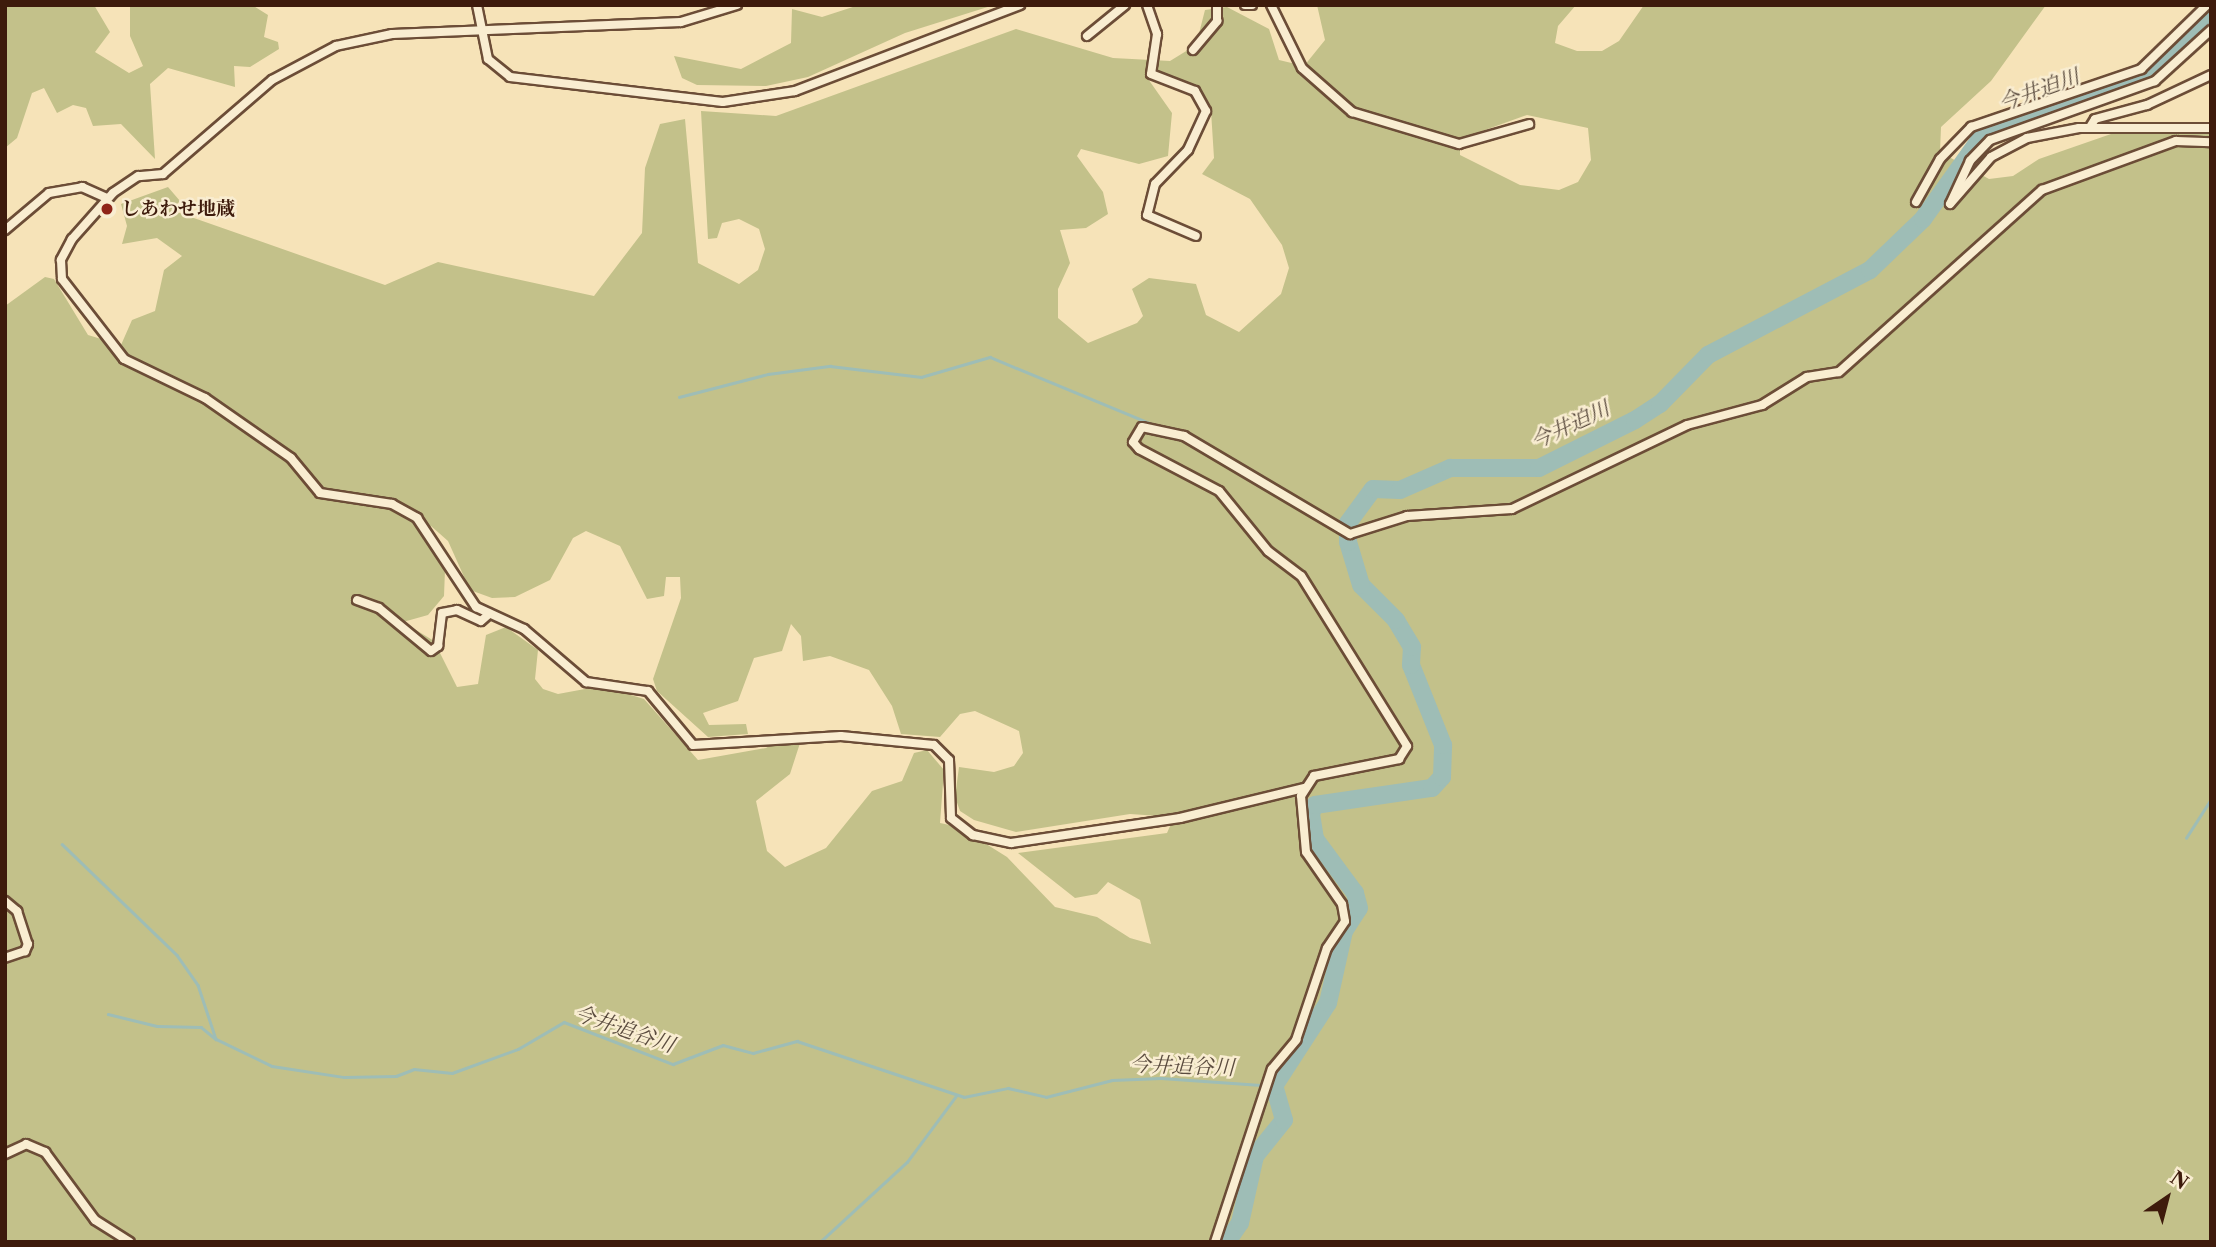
<!DOCTYPE html>
<meta charset="utf-8">
<style>
body{margin:0}
#map{position:relative;width:2216px;height:1247px;overflow:hidden;background:#f6e3b8;font-family:"Libre Caslon Text","Noto Serif JP",serif}
div>[style]{position:absolute}
.green>*{inset:0;background:#c3c18a}
.stream>*{height:2.5px;margin:-1.25px;padding:0 1.25px;transform-origin:1.25px;border-radius:1.25px;background:#9ebdb6}
.river>*{height:18px;margin:-9px;padding:0 9px;transform-origin:9px;border-radius:9px;background:#9ebdb6}
.roads{filter:drop-shadow(2px 0 #6c4d37) drop-shadow(-2px 0 #6c4d37) drop-shadow(0 2px #6c4d37) drop-shadow(0 -2px #6c4d37)}
.street>*{height:8px;margin:-4px;padding:0 4px;transform-origin:4px;border-radius:4px;background:#f9edd1}
.dots>*{width:19px;height:19px;translate:-50% -50%;box-sizing:border-box;border:4px solid #f9edd1;border-radius:50%}
span{translate:-50% -50%;white-space:nowrap;text-align:center;line-height:1.15;-webkit-text-stroke:5px #f9edd1;paint-order:stroke}
.poi-label{font-size:19px;color:#3e1b0c;font-weight:700}
.left{translate:0 -50%;text-align:left}
.water-label{font-size:21px;color:#5b4c3f;font-style:italic}
.frame{position:absolute;inset:0;border:7px solid #3e1b0c;pointer-events:none}
.north{position:absolute;left:2132px;top:1163px;width:70px;height:70px;-webkit-text-stroke:5px #f9edd1;paint-order:stroke;rotate:35deg;font-size:19px;font-weight:700;line-height:28px;text-align:center;color:#3e1b0c}
.north::after{content:'';display:block;margin:auto;width:24px;height:32px;background:#3e1b0c;clip-path:polygon(50% 0,100% 100%,50% 72%,0 100%)}
</style>
<div id="map">
<div class="green">
<div style="clip-path:polygon(5px 5px,94px 5px,110px 32px,95px 52px,129px 73px,143px 66px,130px 36px,130px 5px,252px 5px,268px 15px,264px 37px,278px 42px,279px 49px,250px 67px,234px 66px,235px 87px,168px 68px,150px 84px,155px 159px,121px 124px,93px 126px,86px 108px,73px 105px,57px 113px,44px 88px,32px 93px,17px 138px,5px 148px)"></div>
<div style="clip-path:polygon(859px 5px,994px 5px,905px 33px,808px 77px,766px 86px,697px 85px,682px 78px,674px 56px,741px 69px,791px 43px,792px 9px,822px 17px)"></div>
<div style="clip-path:polygon(evenodd,1317px 5px,1576px 5px,1558px 26px,1555px 43px,1577px 51px,1602px 51px,1619px 41px,1644px 5px,2046px 5px,1991px 81px,1941px 127px,1940px 152px,1989px 179px,2013px 176px,2039px 159px,2111px 134px,2151px 126px,2211px 134px,2211px 1242px,5px 1242px,5px 306px,45px 277px,54px 279px,88px 335px,121px 345px,132px 320px,155px 311px,164px 270px,182px 256px,157px 238px,122px 244px,127px 226px,121px 204px,168px 187px,180px 201px,171px 210px,385px 285px,438px 262px,594px 296px,642px 233px,645px 168px,660px 124px,685px 119px,698px 263px,739px 284px,758px 270px,765px 249px,759px 229px,739px 219px,722px 223px,717px 238px,708px 239px,701px 111px,776px 116px,1016px 29px,1113px 58px,1170px 61px,1196px 45px,1205px 10px,1227px 7px,1269px 29px,1279px 60px,1304px 66px,1325px 40px,1317px 5px,1151px 70px,1211px 111px,1214px 158px,1202px 174px,1250px 199px,1282px 245px,1289px 268px,1281px 294px,1239px 332px,1206px 315px,1196px 284px,1149px 278px,1132px 289px,1143px 316px,1137px 323px,1088px 343px,1058px 318px,1058px 289px,1070px 263px,1060px 230px,1086px 228px,1108px 214px,1103px 192px,1077px 156px,1081px 149px,1139px 164px,1168px 156px,1172px 113px,1146px 76px,1151px 70px,1317px 5px,1527px 115px,1588px 128px,1591px 160px,1578px 182px,1559px 190px,1520px 185px,1460px 155px,1460px 139px,1527px 115px,1317px 5px,431px 526px,448px 541px,470px 590px,492px 598px,515px 597px,550px 580px,573px 538px,586px 531px,620px 546px,647px 599px,664px 596px,666px 577px,680px 577px,681px 598px,653px 679px,657px 691px,708px 737px,748px 734px,746px 724px,709px 725px,703px 713px,738px 701px,754px 658px,782px 651px,791px 624px,801px 636px,803px 661px,830px 656px,869px 670px,892px 706px,901px 734px,940px 737px,960px 714px,975px 711px,1019px 731px,1023px 753px,1014px 766px,994px 772px,959px 767px,955px 797px,960px 811px,974px 820px,1016px 832px,1130px 814px,1174px 817px,1167px 833px,1018px 853px,1075px 898px,1097px 894px,1108px 882px,1140px 900px,1151px 944px,1130px 938px,1097px 917px,1055px 907px,1007px 857px,959px 827px,940px 823px,944px 770px,927px 750px,914px 753px,902px 781px,872px 791px,826px 848px,785px 867px,767px 851px,756px 801px,790px 774px,801px 740px,781px 739px,766px 748px,698px 760px,644px 699px,601px 686px,558px 694px,543px 689px,535px 679px,538px 650px,506px 627px,486px 635px,478px 684px,457px 687px,434px 641px,403px 622px,428px 615px,444px 596px,445px 570px,430px 546px,431px 526px)"></div>
</div>
<div class="stream">
<div style="left:679px;top:397px;width:92px;rotate:-14.5deg"></div>
<div style="left:768px;top:374px;width:63px;rotate:-7.4deg"></div>
<div style="left:830px;top:366px;width:92px;rotate:6.9deg"></div>
<div style="left:921px;top:377px;width:72px;rotate:-16.2deg"></div>
<div style="left:990px;top:357px;width:183px;rotate:22.5deg"></div>
<div style="left:1180px;top:439px;width:29px;rotate:29deg"></div>
<div style="left:1262px;top:487px;width:63px;rotate:29.4deg"></div>
<div style="left:1330px;top:519px;width:18px;rotate:13deg"></div>
<div style="left:2186px;top:838px;width:46px;rotate:-57.3deg"></div>
<div style="left:62px;top:844px;width:160px;rotate:44deg"></div>
<div style="left:177px;top:955px;width:37px;rotate:55deg"></div>
<div style="left:198px;top:985px;width:57px;rotate:71.6deg"></div>
<div style="left:216px;top:1039px;width:62px;rotate:25.7deg"></div>
<div style="left:272px;top:1066px;width:73px;rotate:8.7deg"></div>
<div style="left:344px;top:1077px;width:52px;rotate:-1.1deg"></div>
<div style="left:396px;top:1076px;width:19px;rotate:-21deg"></div>
<div style="left:414px;top:1069px;width:38px;rotate:6deg"></div>
<div style="left:452px;top:1073px;width:70px;rotate:-20deg"></div>
<div style="left:518px;top:1049px;width:53px;rotate:-30.4deg"></div>
<div style="left:564px;top:1022px;width:117px;rotate:21.1deg"></div>
<div style="left:673px;top:1064px;width:53px;rotate:-20.8deg"></div>
<div style="left:723px;top:1045px;width:31px;rotate:15deg"></div>
<div style="left:753px;top:1053px;width:46px;rotate:-15.3deg"></div>
<div style="left:797px;top:1041px;width:176px;rotate:18.5deg"></div>
<div style="left:964px;top:1097px;width:45px;rotate:-11.6deg"></div>
<div style="left:1008px;top:1088px;width:39px;rotate:13deg"></div>
<div style="left:1046px;top:1097px;width:68px;rotate:-14.4deg"></div>
<div style="left:1112px;top:1080px;width:49px;rotate:-2.3deg"></div>
<div style="left:1161px;top:1078px;width:113px;rotate:4deg"></div>
<div style="left:108px;top:1014px;width:50px;rotate:13.8deg"></div>
<div style="left:157px;top:1026px;width:44px;rotate:1.3deg"></div>
<div style="left:201px;top:1027px;width:19px;rotate:39deg"></div>
<div style="left:820px;top:1242px;width:118px;rotate:-42.6deg"></div>
<div style="left:907px;top:1162px;width:82px;rotate:-53.4deg"></div>
</div>
<div class="river">
<div style="left:1227px;top:1242px;width:23px;rotate:-56deg"></div>
<div style="left:1240px;top:1223px;width:69px;rotate:-77.4deg"></div>
<div style="left:1255px;top:1156px;width:46px;rotate:-51.1deg"></div>
<div style="left:1284px;top:1120px;width:35px;rotate:-106deg"></div>
<div style="left:1274px;top:1086px;width:99px;rotate:-57deg"></div>
<div style="left:1328px;top:1003px;width:74px;rotate:-77.5deg"></div>
<div style="left:1344px;top:931px;width:27px;rotate:-57deg"></div>
<div style="left:1359px;top:908px;width:16px;rotate:-105deg"></div>
<div style="left:1355px;top:893px;width:67px;rotate:-126.5deg"></div>
<div style="left:1315px;top:839px;width:26px;rotate:-99deg"></div>
<div style="left:1311px;top:813px;width:9px;rotate:-63deg"></div>
<div style="left:1315px;top:805px;width:118px;rotate:-8.3deg"></div>
<div style="left:1432px;top:788px;width:15px;rotate:-48deg"></div>
<div style="left:1442px;top:777px;width:32px;rotate:-88deg"></div>
<div style="left:1443px;top:745px;width:86px;rotate:-111.8deg"></div>
<div style="left:1411px;top:665px;width:18px;rotate:-87deg"></div>
<div style="left:1412px;top:647px;width:31px;rotate:-121deg"></div>
<div style="left:1396px;top:620px;width:49px;rotate:-135deg"></div>
<div style="left:1361px;top:585px;width:45px;rotate:-106.8deg"></div>
<div style="left:1348px;top:542px;width:19px;rotate:-90deg"></div>
<div style="left:1348px;top:523px;width:42px;rotate:-53.7deg"></div>
<div style="left:1373px;top:489px;width:27px;rotate:2deg"></div>
<div style="left:1400px;top:490px;width:55px;rotate:-23.7deg"></div>
<div style="left:1450px;top:468px;width:89px"></div>
<div style="left:1539px;top:468px;width:107px;rotate:-26.6deg"></div>
<div style="left:1635px;top:420px;width:30px;rotate:-33deg"></div>
<div style="left:1660px;top:404px;width:69px;rotate:-45.6deg"></div>
<div style="left:1708px;top:355px;width:183px;rotate:-27.7deg"></div>
<div style="left:1870px;top:270px;width:74px;rotate:-43.9deg"></div>
<div style="left:1923px;top:219px;width:98px;rotate:-54.5deg"></div>
<div style="left:1980px;top:139px;width:46px;rotate:-28.8deg"></div>
<div style="left:2020px;top:117px;width:123px;rotate:-17.5deg"></div>
<div style="left:2137px;top:80px;width:98px;rotate:-41.3deg"></div>
</div>
<div class="roads">
<div class="street">
<div style="left:477px;top:5px;width:55px;rotate:78.5deg"></div>
<div style="left:488px;top:59px;width:28px;rotate:39deg"></div>
<div style="left:510px;top:77px;width:214px;rotate:6.7deg"></div>
<div style="left:723px;top:102px;width:73px;rotate:-8.7deg"></div>
<div style="left:795px;top:91px;width:241px;rotate:-20.9deg"></div>
<div style="left:737px;top:5px;width:59px;rotate:163.1deg"></div>
<div style="left:681px;top:22px;width:289px;rotate:177.6deg"></div>
<div style="left:392px;top:34px;width:57px;rotate:167.9deg"></div>
<div style="left:336px;top:46px;width:72px;rotate:152deg"></div>
<div style="left:272px;top:80px;width:144px;rotate:139.2deg"></div>
<div style="left:163px;top:174px;width:25px;rotate:175deg"></div>
<div style="left:138px;top:176px;width:30px;rotate:146deg"></div>
<div style="left:113px;top:193px;width:62px;rotate:131.7deg"></div>
<div style="left:72px;top:239px;width:24px;rotate:118deg"></div>
<div style="left:61px;top:260px;width:19px;rotate:87deg"></div>
<div style="left:62px;top:279px;width:101px;rotate:52.2deg"></div>
<div style="left:124px;top:359px;width:90px;rotate:25.7deg"></div>
<div style="left:205px;top:398px;width:105px;rotate:34.9deg"></div>
<div style="left:291px;top:458px;width:45px;rotate:50.4deg"></div>
<div style="left:320px;top:493px;width:73px;rotate:8.7deg"></div>
<div style="left:392px;top:504px;width:29px;rotate:29deg"></div>
<div style="left:417px;top:518px;width:107px;rotate:56.5deg"></div>
<div style="left:476px;top:607px;width:53px;rotate:24.6deg"></div>
<div style="left:524px;top:629px;width:82px;rotate:40.5deg"></div>
<div style="left:586px;top:682px;width:63px;rotate:8.3deg"></div>
<div style="left:648px;top:691px;width:70px;rotate:50.2deg"></div>
<div style="left:693px;top:745px;width:148px;rotate:-3.5deg"></div>
<div style="left:841px;top:736px;width:93px;rotate:5.5deg"></div>
<div style="left:934px;top:745px;width:21px;rotate:45deg"></div>
<div style="left:949px;top:760px;width:58px;rotate:88deg"></div>
<div style="left:951px;top:818px;width:28px;rotate:38deg"></div>
<div style="left:973px;top:835px;width:39px;rotate:12deg"></div>
<div style="left:1011px;top:843px;width:171px;rotate:-8.4deg"></div>
<div style="left:1180px;top:818px;width:128px;rotate:-13.6deg"></div>
<div style="left:1147px;top:5px;width:31px;rotate:71deg"></div>
<div style="left:1157px;top:34px;width:40px;rotate:98.5deg"></div>
<div style="left:1151px;top:74px;width:47px;rotate:21.1deg"></div>
<div style="left:1195px;top:91px;width:23px;rotate:61deg"></div>
<div style="left:1206px;top:111px;width:43px;rotate:114.8deg"></div>
<div style="left:1188px;top:150px;width:47px;rotate:134.1deg"></div>
<div style="left:1155px;top:184px;width:32px;rotate:104deg"></div>
<div style="left:1147px;top:215px;width:53px;rotate:23.2deg"></div>
<div style="left:1245px;top:5px;width:7px"></div>
<div style="left:1271px;top:5px;width:70px;rotate:63.8deg"></div>
<div style="left:1302px;top:68px;width:67px;rotate:41.3deg"></div>
<div style="left:1352px;top:112px;width:112px;rotate:16.7deg"></div>
<div style="left:1459px;top:144px;width:73px;rotate:-15.9deg"></div>
<div style="left:2211px;top:30px;width:76px;rotate:137.7deg"></div>
<div style="left:2155px;top:81px;width:175px;rotate:160.3deg"></div>
<div style="left:1990px;top:140px;width:29px;rotate:134deg"></div>
<div style="left:1970px;top:161px;width:47px;rotate:114.9deg"></div>
<div style="left:1950px;top:204px;width:62px;rotate:-48.9deg"></div>
<div style="left:1991px;top:157px;width:41px;rotate:-27.8deg"></div>
<div style="left:2027px;top:138px;width:53px;rotate:-10.9deg"></div>
<div style="left:2079px;top:128px;width:132px"></div>
<div style="left:1087px;top:36px;width:49px;rotate:-39.2deg"></div>
<div style="left:1193px;top:50px;width:38px;rotate:-50deg"></div>
<div style="left:1217px;top:21px;width:16px;rotate:-90deg"></div>
<div style="left:2090px;top:127px;width:9px;rotate:-58deg"></div>
<div style="left:2095px;top:119px;width:54px;rotate:-15.1deg"></div>
<div style="left:2147px;top:105px;width:71px;rotate:-25.1deg"></div>
<div style="left:1916px;top:202px;width:49px;rotate:-60.8deg"></div>
<div style="left:1940px;top:159px;width:45px;rotate:-45.9deg"></div>
<div style="left:1971px;top:127px;width:180px;rotate:-18.8deg"></div>
<div style="left:2141px;top:69px;width:92px;rotate:-44.1deg"></div>
<div style="left:5px;top:230px;width:57px;rotate:-40.1deg"></div>
<div style="left:49px;top:193px;width:34px;rotate:-10deg"></div>
<div style="left:82px;top:187px;width:27px;rotate:24deg"></div>
<div style="left:357px;top:600px;width:23px;rotate:20deg"></div>
<div style="left:379px;top:608px;width:67px;rotate:39.6deg"></div>
<div style="left:431px;top:651px;width:9px;rotate:-36deg"></div>
<div style="left:438px;top:646px;width:33px;rotate:-83deg"></div>
<div style="left:442px;top:613px;width:15px;rotate:-11deg"></div>
<div style="left:457px;top:610px;width:26px;rotate:25deg"></div>
<div style="left:481px;top:621px;width:11px;rotate:-41deg"></div>
<div style="left:5px;top:901px;width:16px;rotate:40deg"></div>
<div style="left:17px;top:911px;width:35px;rotate:72deg"></div>
<div style="left:28px;top:944px;width:8px;rotate:113deg"></div>
<div style="left:25px;top:951px;width:21px;rotate:161deg"></div>
<div style="left:5px;top:1154px;width:23px;rotate:-25deg"></div>
<div style="left:26px;top:1144px;width:21px;rotate:23deg"></div>
<div style="left:45px;top:1152px;width:84px;rotate:53.7deg"></div>
<div style="left:95px;top:1220px;width:41px;rotate:32.2deg"></div>
<div style="left:1215px;top:1242px;width:182px;rotate:-71.8deg"></div>
<div style="left:1272px;top:1069px;width:38px;rotate:-50deg"></div>
<div style="left:1296px;top:1040px;width:97px;rotate:-71.4deg"></div>
<div style="left:1327px;top:948px;width:32px;rotate:-56deg"></div>
<div style="left:1345px;top:921px;width:17px;rotate:-100deg"></div>
<div style="left:1342px;top:904px;width:63px;rotate:-124.7deg"></div>
<div style="left:1306px;top:852px;width:56px;rotate:-95.1deg"></div>
<div style="left:1301px;top:796px;width:24px;rotate:-57deg"></div>
<div style="left:1314px;top:776px;width:87px;rotate:-11.3deg"></div>
<div style="left:1399px;top:759px;width:15px;rotate:-58deg"></div>
<div style="left:1407px;top:746px;width:200px;rotate:-121.9deg"></div>
<div style="left:1301px;top:576px;width:41px;rotate:-142.9deg"></div>
<div style="left:1268px;top:551px;width:77px;rotate:-129.2deg"></div>
<div style="left:1219px;top:491px;width:90px;rotate:-152.3deg"></div>
<div style="left:1139px;top:449px;width:9px;rotate:-131deg"></div>
<div style="left:1133px;top:442px;width:17px;rotate:-59deg"></div>
<div style="left:1142px;top:427px;width:43px;rotate:12.1deg"></div>
<div style="left:1184px;top:436px;width:193px;rotate:30.6deg"></div>
<div style="left:1350px;top:534px;width:60px;rotate:-17.5deg"></div>
<div style="left:1407px;top:516px;width:105px;rotate:-3.8deg"></div>
<div style="left:1512px;top:509px;width:194px;rotate:-25.6deg"></div>
<div style="left:1687px;top:425px;width:78px;rotate:-14.9deg"></div>
<div style="left:1762px;top:405px;width:53px;rotate:-31.9deg"></div>
<div style="left:1807px;top:377px;width:32px;rotate:-9deg"></div>
<div style="left:1839px;top:372px;width:273px;rotate:-41.9deg"></div>
<div style="left:2042px;top:190px;width:143px;rotate:-20.1deg"></div>
<div style="left:2176px;top:141px;width:35px;rotate:2deg"></div>
</div>
</div>
<div class="dots">
<div style="left:107px;top:209px;background:#8f2418"></div>
</div>
<div class="poi-label">
<span class="left" style="left:121px;top:209px">しあわせ地蔵</span>
</div>
<div class="water-label">
<span style="left:2039px;top:90px;rotate:-20deg">今井迫川</span>
<span style="left:1570px;top:425px;rotate:-25deg">今井迫川</span>
<span style="left:624px;top:1029px;rotate:19deg">今井追谷川</span>
<span style="left:1182px;top:1066px;rotate:2deg">今井追谷川</span>
</div>
<div class="frame"></div>
<div class="north">N</div>
</div>
